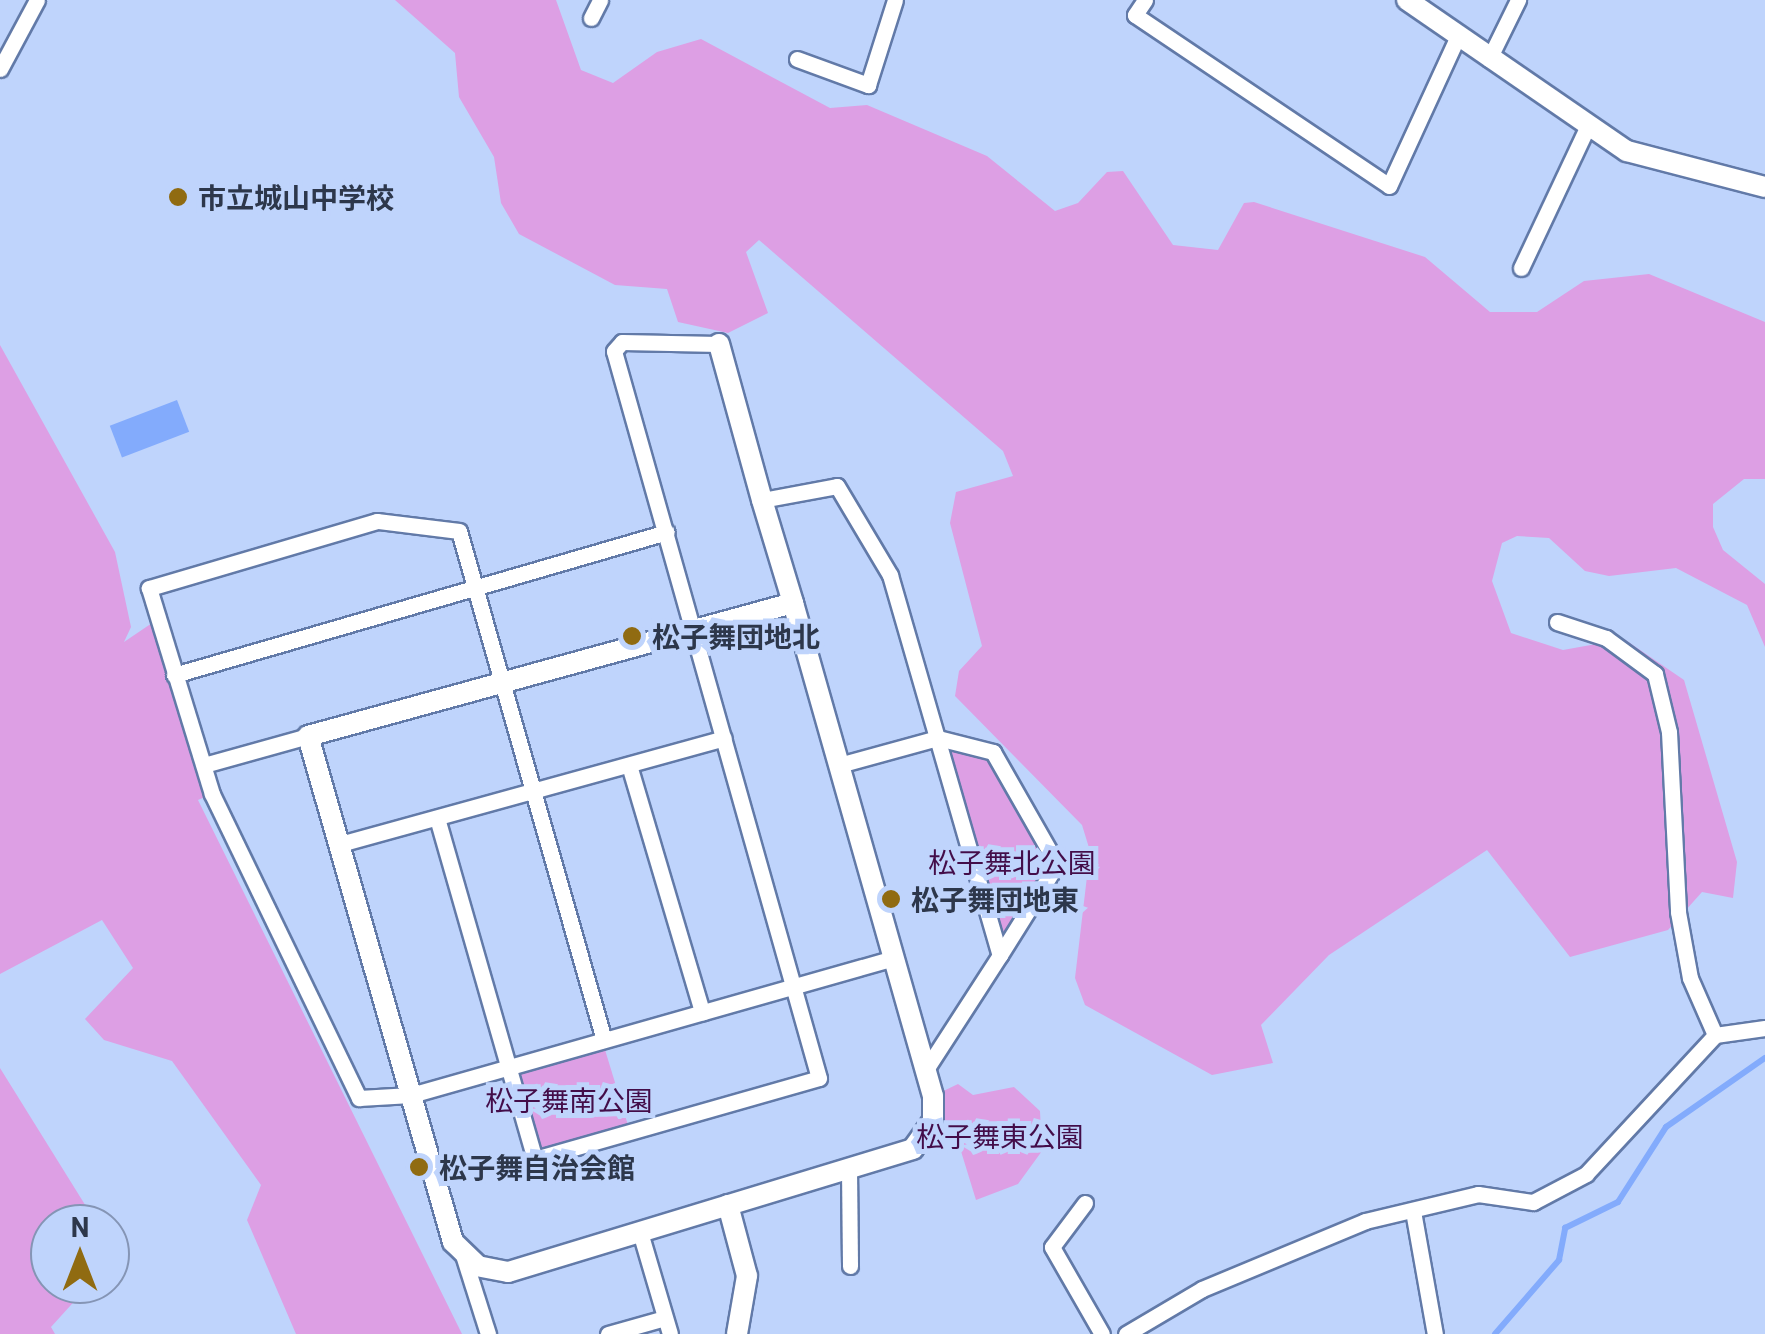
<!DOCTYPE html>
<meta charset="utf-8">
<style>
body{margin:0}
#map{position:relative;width:1765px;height:1334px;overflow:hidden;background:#bfd4fc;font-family:Barlow,"Noto Sans JP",sans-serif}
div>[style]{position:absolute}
.green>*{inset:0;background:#dd9fe4;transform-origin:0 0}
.water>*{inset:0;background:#83abfc;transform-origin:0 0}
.stream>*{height:6px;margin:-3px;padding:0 3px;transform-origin:3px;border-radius:3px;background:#83abfc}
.roads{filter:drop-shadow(2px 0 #627aa8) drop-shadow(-2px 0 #627aa8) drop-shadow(0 2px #627aa8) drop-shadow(0 -2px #627aa8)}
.street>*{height:15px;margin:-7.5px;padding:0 7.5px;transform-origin:7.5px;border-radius:7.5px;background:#fff}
.secondary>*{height:20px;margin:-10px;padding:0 10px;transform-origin:10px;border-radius:10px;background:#fff}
.dots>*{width:28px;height:28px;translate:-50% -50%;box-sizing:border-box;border:5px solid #bfd4fc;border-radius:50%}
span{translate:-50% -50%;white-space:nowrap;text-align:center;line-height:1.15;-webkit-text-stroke:10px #bfd4fc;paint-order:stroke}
.poi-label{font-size:28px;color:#2d374b;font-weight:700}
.left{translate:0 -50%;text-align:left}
.park-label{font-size:28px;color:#430d49}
.north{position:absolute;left:30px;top:1204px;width:100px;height:100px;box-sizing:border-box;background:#bfd4fc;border:2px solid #8595b5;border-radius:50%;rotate:0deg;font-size:28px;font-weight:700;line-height:40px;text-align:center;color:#2d374b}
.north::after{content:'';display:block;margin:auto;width:35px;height:45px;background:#906b11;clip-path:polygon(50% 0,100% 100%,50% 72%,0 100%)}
</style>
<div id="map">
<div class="green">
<div style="clip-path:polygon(395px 0,556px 0,581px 70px,613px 83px,657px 52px,701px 39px,830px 108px,867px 105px,987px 156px,1055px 211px,1078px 203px,1107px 172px,1123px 171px,1173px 245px,1218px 250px,1244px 203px,1254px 202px,1425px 257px,1490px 312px,1537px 312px,1584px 281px,1649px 274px,1765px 322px,1765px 479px,1744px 479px,1713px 504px,1713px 527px,1723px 550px,1765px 584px,1765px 647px,1747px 605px,1676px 568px,1609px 576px,1585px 571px,1549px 538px,1517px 536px,1502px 543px,1492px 581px,1511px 633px,1563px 650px,1624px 639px,1684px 680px,1737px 862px,1733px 898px,1702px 892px,1668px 930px,1570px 957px,1487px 850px,1329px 955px,1261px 1025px,1273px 1063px,1212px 1075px,1085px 1005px,1075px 978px,1090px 851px,1082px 825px,955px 696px,959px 671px,982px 646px,950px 523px,956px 492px,1013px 476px,1003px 451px,759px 240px,746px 252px,768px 313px,728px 333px,678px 322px,667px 289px,615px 285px,519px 234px,501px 203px,494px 157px,459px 97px,455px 53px)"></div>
<div style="clip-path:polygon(0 345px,115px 552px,131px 627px,124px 642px,158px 619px,212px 794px,198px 800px,462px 1334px,296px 1334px,247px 1220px,261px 1185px,172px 1061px,104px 1040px,85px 1019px,133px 968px,102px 920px,0 974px)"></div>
<div style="clip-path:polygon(938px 738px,993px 752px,1057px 864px,1000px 955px)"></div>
<div style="left:602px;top:1040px;width:97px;height:99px;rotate:73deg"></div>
<div style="clip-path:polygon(0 1068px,97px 1224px,50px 1224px,50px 1284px,90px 1284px,51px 1327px,55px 1334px,0 1334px)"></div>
<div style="clip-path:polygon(958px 1084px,973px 1095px,1014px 1087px,1040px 1111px,1042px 1151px,1018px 1184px,976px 1200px,960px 1148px,927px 1138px,933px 1096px)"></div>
</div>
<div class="water">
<div style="left:177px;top:400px;width:34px;height:72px;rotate:69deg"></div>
</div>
<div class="stream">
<div style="left:1495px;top:1334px;width:98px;rotate:-49.1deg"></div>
<div style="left:1559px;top:1260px;width:33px;rotate:-79deg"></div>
<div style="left:1565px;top:1228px;width:59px;rotate:-26.1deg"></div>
<div style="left:1618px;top:1202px;width:89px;rotate:-57.4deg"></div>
<div style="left:1666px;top:1127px;width:121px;rotate:-34.9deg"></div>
</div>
<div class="roads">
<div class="street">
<div style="left:1145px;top:0;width:18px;rotate:124deg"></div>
<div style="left:1135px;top:15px;width:306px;rotate:33.9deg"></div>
<div style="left:1389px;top:186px;width:163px;rotate:-65.3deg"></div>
<div style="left:591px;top:18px;width:20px;rotate:-63deg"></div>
<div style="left:797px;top:59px;width:76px;rotate:20.1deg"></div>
<div style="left:868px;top:85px;width:89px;rotate:-72.4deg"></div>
<div style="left:1489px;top:59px;width:66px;rotate:-63.8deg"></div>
<div style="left:0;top:69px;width:78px;rotate:-61.8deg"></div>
<div style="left:1521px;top:268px;width:155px;rotate:-64.8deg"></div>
<div style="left:762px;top:500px;width:76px;rotate:-10.6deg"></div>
<div style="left:837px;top:486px;width:104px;rotate:59.2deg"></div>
<div style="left:890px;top:575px;width:396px;rotate:73.9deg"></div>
<div style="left:1000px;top:955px;width:138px;rotate:122.9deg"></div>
<div style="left:1557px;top:622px;width:52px;rotate:18.1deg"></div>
<div style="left:1606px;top:638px;width:61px;rotate:36.3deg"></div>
<div style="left:1655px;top:674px;width:60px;rotate:76.4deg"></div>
<div style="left:1669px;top:732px;width:180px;rotate:87.1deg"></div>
<div style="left:1678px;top:912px;width:67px;rotate:79.7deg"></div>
<div style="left:1690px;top:978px;width:62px;rotate:66.3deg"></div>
<div style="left:174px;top:675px;width:513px;rotate:-16.18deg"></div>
<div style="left:204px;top:765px;width:108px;rotate:-15.6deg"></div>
<div style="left:629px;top:765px;width:258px;rotate:73.5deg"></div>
<div style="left:839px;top:765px;width:103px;rotate:-15.3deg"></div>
<div style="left:938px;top:738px;width:57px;rotate:14.3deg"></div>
<div style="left:993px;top:752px;width:129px;rotate:60.3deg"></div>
<div style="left:1057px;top:864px;width:107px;rotate:122.1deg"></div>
<div style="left:437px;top:818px;width:355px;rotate:74deg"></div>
<div style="left:535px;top:1159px;width:295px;rotate:-15.9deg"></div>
<div style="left:819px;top:1078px;width:755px;rotate:-105.75deg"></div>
<div style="left:614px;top:351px;width:12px;rotate:-48deg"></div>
<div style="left:622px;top:342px;width:97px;rotate:1.2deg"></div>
<div style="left:340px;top:844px;width:398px;rotate:-15.4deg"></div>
<div style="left:604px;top:1040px;width:529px;rotate:-105.9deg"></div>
<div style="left:459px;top:531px;width:83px;rotate:-173deg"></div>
<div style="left:377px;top:521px;width:238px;rotate:163.6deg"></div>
<div style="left:149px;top:588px;width:215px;rotate:73deg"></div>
<div style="left:212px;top:794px;width:338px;rotate:64.2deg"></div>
<div style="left:359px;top:1098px;width:52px;rotate:-3.3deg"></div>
<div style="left:411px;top:1095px;width:502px;rotate:-15.84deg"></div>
<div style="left:849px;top:1169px;width:97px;rotate:89.4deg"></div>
<div style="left:1085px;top:1203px;width:55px;rotate:126.9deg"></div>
<div style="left:1052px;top:1247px;width:100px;rotate:60.1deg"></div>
<div style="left:1413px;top:1211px;width:125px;rotate:79.9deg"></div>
<div style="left:640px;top:1232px;width:106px;rotate:73.6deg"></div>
<div style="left:463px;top:1255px;width:83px;rotate:72.4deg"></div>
<div style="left:608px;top:1334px;width:59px;rotate:-15.7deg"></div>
<div style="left:1126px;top:1334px;width:88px;rotate:-30.6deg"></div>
<div style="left:1202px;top:1289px;width:177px;rotate:-22.6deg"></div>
<div style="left:1365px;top:1221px;width:116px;rotate:-13.4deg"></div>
<div style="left:1478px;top:1194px;width:56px;rotate:8.3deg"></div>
<div style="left:1533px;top:1202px;width:60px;rotate:-27.8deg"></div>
<div style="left:1586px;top:1174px;width:190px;rotate:-47.1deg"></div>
<div style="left:1715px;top:1035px;width:50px;rotate:-8deg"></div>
</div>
<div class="secondary">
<div style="left:1407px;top:0;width:267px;rotate:34.5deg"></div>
<div style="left:1627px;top:151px;width:143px;rotate:14.6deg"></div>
<div style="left:719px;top:344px;width:162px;rotate:74.6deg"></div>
<div style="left:762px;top:500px;width:108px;rotate:73.2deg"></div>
<div style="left:793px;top:603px;width:512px;rotate:74.15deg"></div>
<div style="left:933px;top:1096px;width:25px;rotate:90deg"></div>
<div style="left:933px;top:1121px;width:34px;rotate:126deg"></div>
<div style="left:913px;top:1149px;width:423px;rotate:163.1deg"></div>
<div style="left:508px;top:1272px;width:31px;rotate:-169deg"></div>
<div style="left:478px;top:1266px;width:35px;rotate:-136deg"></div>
<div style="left:453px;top:1242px;width:526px;rotate:-105.99deg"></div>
<div style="left:308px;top:736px;width:503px;rotate:-15.34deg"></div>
<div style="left:728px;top:1205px;width:73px;rotate:75deg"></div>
<div style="left:747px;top:1276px;width:59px;rotate:99.8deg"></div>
</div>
</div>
<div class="dots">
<div style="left:178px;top:197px;background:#906b11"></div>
<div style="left:632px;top:636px;background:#906b11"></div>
<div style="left:891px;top:899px;background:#906b11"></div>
<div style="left:419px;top:1167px;background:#906b11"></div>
</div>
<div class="poi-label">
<span class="left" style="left:198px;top:197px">市立城山中学校</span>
<span class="left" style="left:652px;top:636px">松子舞団地北</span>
<span class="left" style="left:911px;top:899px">松子舞団地東</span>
<span class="left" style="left:439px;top:1167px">松子舞自治会館</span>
</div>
<div class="park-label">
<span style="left:1012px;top:862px">松子舞北公園</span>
<span style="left:569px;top:1100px">松子舞南公園</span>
<span style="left:1000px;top:1136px">松子舞東公園</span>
</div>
<div class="north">N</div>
</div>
